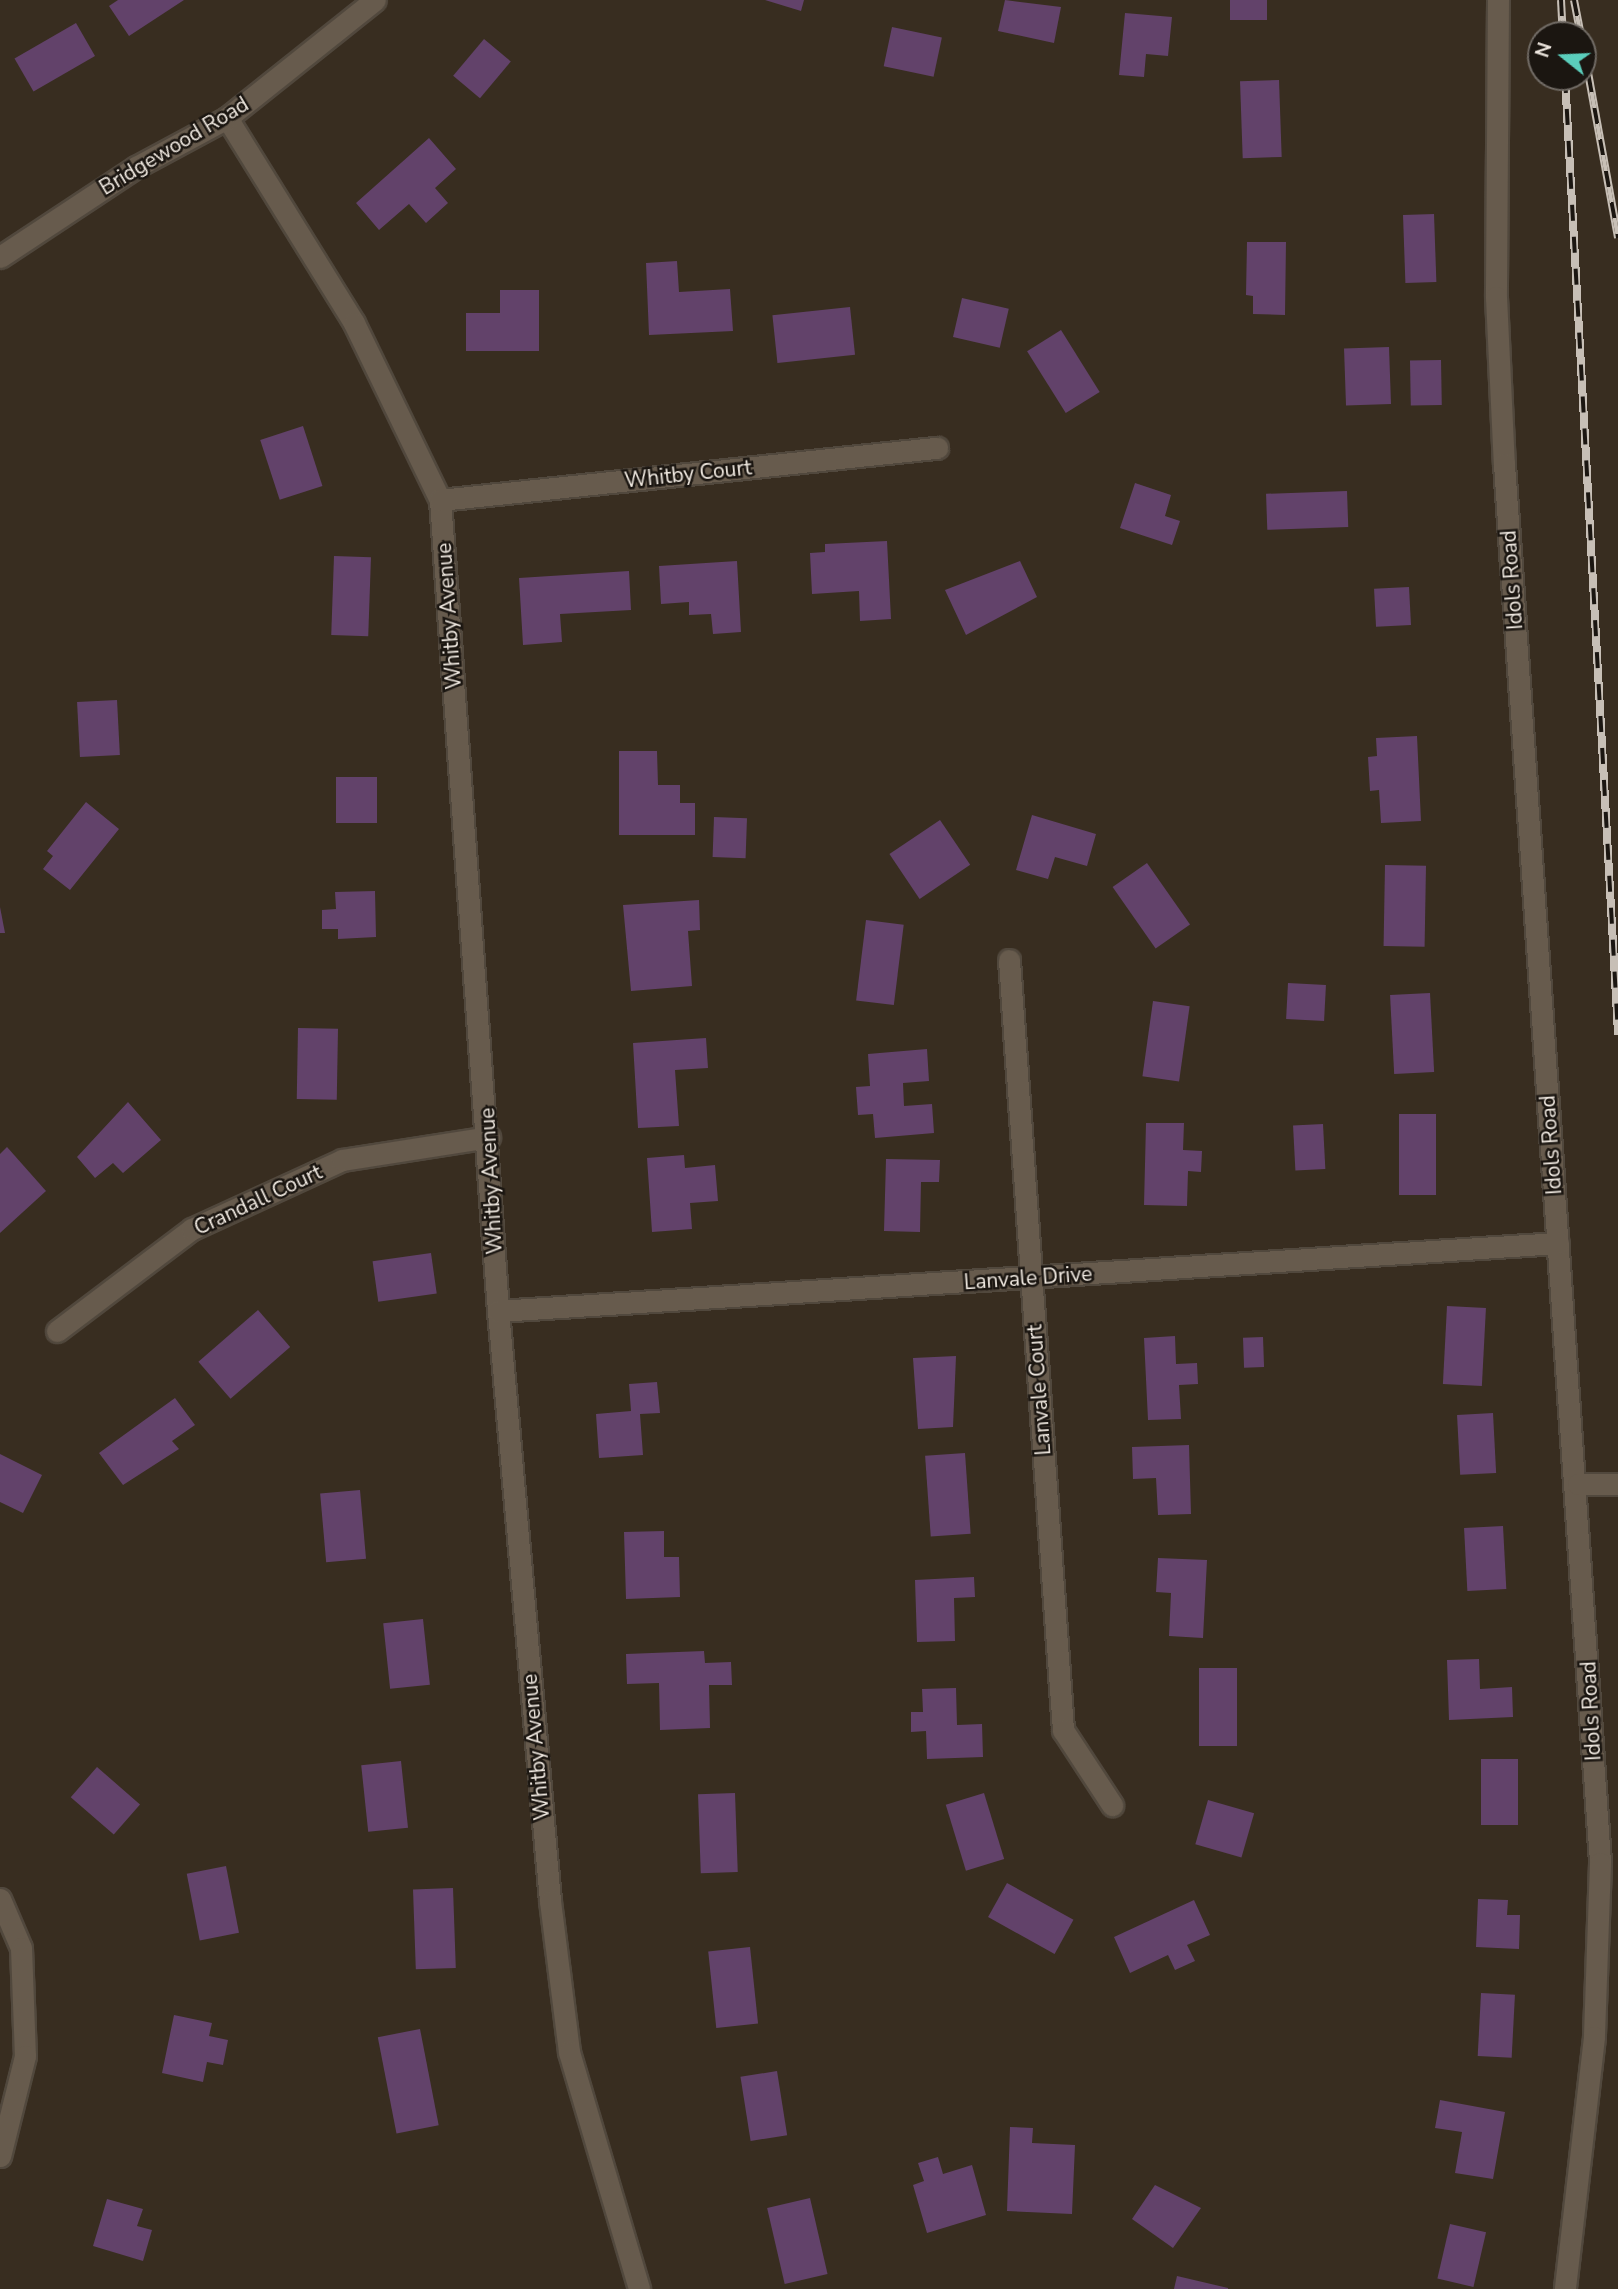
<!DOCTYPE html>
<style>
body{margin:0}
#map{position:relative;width:1618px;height:2289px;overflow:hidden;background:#382d20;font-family:"Nunito Sans",sans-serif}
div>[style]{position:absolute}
.building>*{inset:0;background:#62426a;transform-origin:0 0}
.roads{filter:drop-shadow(2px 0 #51483d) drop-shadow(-2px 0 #51483d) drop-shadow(0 2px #51483d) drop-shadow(0 -2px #51483d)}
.minor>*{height:21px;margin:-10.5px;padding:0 10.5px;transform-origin:10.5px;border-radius:10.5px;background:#675b4d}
.rail>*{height:8px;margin-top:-4px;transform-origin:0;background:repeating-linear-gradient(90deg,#1b1611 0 16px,#c7bfb6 0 32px);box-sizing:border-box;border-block:2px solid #c7bfb6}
span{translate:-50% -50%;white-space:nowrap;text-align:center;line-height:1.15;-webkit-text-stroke:5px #1b1611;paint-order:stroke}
.street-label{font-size:21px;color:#f0e9e1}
.north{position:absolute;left:1527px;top:21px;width:70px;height:70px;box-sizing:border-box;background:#1b1611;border:2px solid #706a64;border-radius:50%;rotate:288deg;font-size:19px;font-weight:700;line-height:28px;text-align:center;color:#f0e9e1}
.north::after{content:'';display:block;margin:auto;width:24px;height:32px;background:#5bcebc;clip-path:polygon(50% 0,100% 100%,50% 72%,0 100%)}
</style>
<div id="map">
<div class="building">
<div style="clip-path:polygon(118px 0,184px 0,129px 36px,109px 6px)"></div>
<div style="clip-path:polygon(765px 0,804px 0,801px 11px)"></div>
<div style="clip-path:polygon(1005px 0,1061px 7px,1054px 43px,998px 31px)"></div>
<div style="left:1230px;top:0;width:37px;height:20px"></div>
<div style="clip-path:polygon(1125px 13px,1172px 17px,1168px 56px,1146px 54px,1144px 77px,1119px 75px)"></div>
<div style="left:76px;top:23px;width:38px;height:71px;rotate:60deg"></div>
<div style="left:892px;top:27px;width:51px;height:40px;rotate:12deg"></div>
<div style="left:484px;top:39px;width:35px;height:48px;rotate:40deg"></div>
<div style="left:1279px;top:80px;width:77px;height:39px;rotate:88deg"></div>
<div style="clip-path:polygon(429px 138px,456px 169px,435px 188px,448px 203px,426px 223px,409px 204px,379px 230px,356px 203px)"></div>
<div style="left:1434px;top:214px;width:68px;height:31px;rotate:88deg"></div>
<div style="clip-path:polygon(1247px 242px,1286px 242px,1285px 315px,1253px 314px,1253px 296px,1246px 295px)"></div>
<div style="clip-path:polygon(677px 261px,679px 292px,730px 289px,733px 331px,649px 335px,646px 263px)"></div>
<div style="clip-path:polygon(500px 290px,539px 290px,539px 351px,466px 351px,466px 313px,500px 313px)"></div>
<div style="left:962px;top:298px;width:48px;height:40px;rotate:13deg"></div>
<div style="left:850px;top:307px;width:48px;height:78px;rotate:84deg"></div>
<div style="left:1061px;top:330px;width:73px;height:40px;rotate:58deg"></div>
<div style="left:1389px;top:347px;width:57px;height:45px;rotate:88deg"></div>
<div style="left:1441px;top:360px;width:45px;height:31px;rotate:89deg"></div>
<div style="left:303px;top:426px;width:63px;height:45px;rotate:72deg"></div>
<div style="clip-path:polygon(1135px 483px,1171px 495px,1165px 516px,1180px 521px,1172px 545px,1120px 528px)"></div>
<div style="left:1347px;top:491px;width:36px;height:81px;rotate:88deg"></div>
<div style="clip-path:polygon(887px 541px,891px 619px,860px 621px,859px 591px,812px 594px,810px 553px,825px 552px,825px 544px)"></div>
<div style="left:334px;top:556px;width:37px;height:79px;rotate:2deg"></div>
<div style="clip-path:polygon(737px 561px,741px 632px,713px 634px,711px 614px,689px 615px,689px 602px,661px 604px,659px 566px)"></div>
<div style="clip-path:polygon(1020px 561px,1037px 597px,966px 635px,945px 590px)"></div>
<div style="clip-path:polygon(629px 571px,631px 610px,560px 614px,562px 642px,523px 645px,519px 578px)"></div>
<div style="left:1409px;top:587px;width:38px;height:35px;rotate:87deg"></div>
<div style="left:117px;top:700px;width:55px;height:40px;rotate:87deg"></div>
<div style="clip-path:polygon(1417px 736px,1421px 821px,1381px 823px,1379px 790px,1370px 791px,1368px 757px,1377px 756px,1376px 738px)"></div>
<div style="clip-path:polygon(619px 751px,657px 751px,658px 785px,680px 785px,680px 803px,695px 803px,695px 835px,619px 835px)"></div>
<div style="left:336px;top:777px;width:41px;height:46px"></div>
<div style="clip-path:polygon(86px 802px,119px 829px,70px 890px,43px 869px,53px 856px,47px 851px)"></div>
<div style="clip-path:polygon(1032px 815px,1096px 834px,1087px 866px,1055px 857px,1048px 879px,1016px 870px)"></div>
<div style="left:714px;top:817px;width:33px;height:40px;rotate:2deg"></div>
<div style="left:940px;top:820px;width:54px;height:61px;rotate:56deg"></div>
<div style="left:1147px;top:863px;width:75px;height:42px;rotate:55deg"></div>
<div style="left:1385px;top:865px;width:41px;height:81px;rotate:1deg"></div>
<div style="clip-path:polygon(375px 891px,376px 937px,338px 939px,338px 929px,322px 929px,322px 910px,336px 909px,335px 892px)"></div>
<div style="clip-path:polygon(699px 900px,700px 930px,688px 931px,692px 986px,631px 991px,623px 905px)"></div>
<div style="clip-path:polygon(0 907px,5px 933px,0 933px)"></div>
<div style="left:866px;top:920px;width:38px;height:81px;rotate:7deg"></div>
<div style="left:1288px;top:983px;width:38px;height:36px;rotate:3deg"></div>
<div style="left:1430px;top:993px;width:79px;height:40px;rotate:87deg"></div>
<div style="left:1153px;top:1001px;width:37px;height:76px;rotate:8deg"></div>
<div style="left:298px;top:1028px;width:40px;height:71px;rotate:1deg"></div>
<div style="clip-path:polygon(706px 1038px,708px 1068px,675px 1070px,679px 1126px,638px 1128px,633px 1043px)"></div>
<div style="clip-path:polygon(927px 1049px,929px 1081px,903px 1083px,904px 1106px,932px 1104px,934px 1133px,875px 1138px,873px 1114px,858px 1115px,856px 1087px,870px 1086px,868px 1054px)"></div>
<div style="clip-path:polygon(128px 1102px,161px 1140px,123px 1173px,113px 1163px,95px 1178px,77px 1157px)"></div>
<div style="left:1399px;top:1114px;width:37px;height:81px"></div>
<div style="clip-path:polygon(1146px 1123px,1184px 1123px,1183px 1150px,1202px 1151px,1201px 1172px,1188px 1171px,1187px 1206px,1144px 1205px)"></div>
<div style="left:1323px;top:1124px;width:45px;height:30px;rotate:87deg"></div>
<div style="clip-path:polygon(7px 1147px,46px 1191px,0 1233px,0 1154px)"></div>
<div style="clip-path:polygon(684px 1155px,685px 1168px,715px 1165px,718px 1201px,690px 1203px,692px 1229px,652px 1232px,647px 1158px)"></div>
<div style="clip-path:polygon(886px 1159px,940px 1160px,939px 1182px,921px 1182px,920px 1232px,884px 1231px)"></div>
<div style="left:431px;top:1253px;width:41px;height:59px;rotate:82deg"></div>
<div style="left:1447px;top:1306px;width:39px;height:78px;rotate:3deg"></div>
<div style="left:258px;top:1310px;width:49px;height:79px;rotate:49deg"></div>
<div style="clip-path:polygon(1175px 1336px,1176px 1364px,1197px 1363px,1198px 1384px,1179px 1385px,1181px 1419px,1148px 1420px,1144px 1338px)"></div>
<div style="left:1263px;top:1337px;width:30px;height:20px;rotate:88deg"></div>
<div style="clip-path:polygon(956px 1356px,953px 1427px,918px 1429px,913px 1358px)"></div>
<div style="clip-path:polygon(657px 1382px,660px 1413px,640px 1414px,643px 1455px,599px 1458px,596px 1414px,631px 1411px,629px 1384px)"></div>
<div style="clip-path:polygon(175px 1398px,195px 1425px,172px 1441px,179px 1449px,123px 1485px,99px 1453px)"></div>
<div style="left:1493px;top:1413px;width:60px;height:36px;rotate:87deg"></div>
<div style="clip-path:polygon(1189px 1445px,1191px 1514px,1158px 1515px,1156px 1478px,1133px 1479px,1132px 1447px)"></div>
<div style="left:965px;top:1453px;width:81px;height:40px;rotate:86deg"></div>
<div style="clip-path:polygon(0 1454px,42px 1475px,23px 1513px,0 1502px)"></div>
<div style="left:360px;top:1490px;width:69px;height:40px;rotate:85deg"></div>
<div style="left:1503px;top:1526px;width:63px;height:39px;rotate:87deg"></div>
<div style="clip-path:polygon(664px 1531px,664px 1557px,679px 1557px,680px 1597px,626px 1599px,624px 1532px)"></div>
<div style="clip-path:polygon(1158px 1558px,1207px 1560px,1203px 1638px,1169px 1636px,1171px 1593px,1156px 1592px)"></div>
<div style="clip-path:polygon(974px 1577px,975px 1597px,954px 1598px,955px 1641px,917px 1642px,915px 1580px)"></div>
<div style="left:423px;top:1619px;width:66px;height:40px;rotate:84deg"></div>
<div style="clip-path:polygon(704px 1651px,705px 1663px,731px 1662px,732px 1685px,709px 1685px,710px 1728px,660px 1730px,659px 1683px,627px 1684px,626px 1654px)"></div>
<div style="clip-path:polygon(1479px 1659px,1480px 1689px,1512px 1687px,1513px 1717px,1449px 1720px,1447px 1660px)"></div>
<div style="left:1199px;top:1668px;width:38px;height:78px"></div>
<div style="clip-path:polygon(956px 1688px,957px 1725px,982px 1724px,983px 1757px,927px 1759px,926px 1731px,911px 1732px,911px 1712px,923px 1712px,922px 1689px)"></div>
<div style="left:1481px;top:1759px;width:37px;height:66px"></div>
<div style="left:401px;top:1761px;width:67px;height:40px;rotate:84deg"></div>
<div style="left:97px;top:1767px;width:57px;height:40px;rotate:41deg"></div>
<div style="left:735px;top:1793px;width:79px;height:37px;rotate:88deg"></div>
<div style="left:984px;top:1793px;width:69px;height:40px;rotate:73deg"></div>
<div style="left:1208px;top:1800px;width:48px;height:46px;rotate:16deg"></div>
<div style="left:226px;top:1866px;width:68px;height:40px;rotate:79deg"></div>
<div style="left:1007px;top:1883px;width:76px;height:39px;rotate:29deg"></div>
<div style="left:453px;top:1888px;width:80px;height:40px;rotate:88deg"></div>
<div style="clip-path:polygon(1478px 1899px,1508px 1900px,1507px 1915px,1520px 1915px,1519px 1949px,1476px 1947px)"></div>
<div style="clip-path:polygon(1194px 1900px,1210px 1935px,1187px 1945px,1195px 1961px,1175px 1970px,1168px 1955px,1130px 1973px,1114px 1937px)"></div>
<div style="left:750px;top:1947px;width:77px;height:42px;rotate:84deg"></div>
<div style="left:1481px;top:1993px;width:34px;height:63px;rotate:3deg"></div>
<div style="clip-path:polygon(174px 2015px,212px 2023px,209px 2036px,228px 2040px,223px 2065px,207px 2062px,203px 2082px,162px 2073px)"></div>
<div style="left:420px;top:2029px;width:98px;height:43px;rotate:79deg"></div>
<div style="left:777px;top:2071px;width:65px;height:37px;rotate:81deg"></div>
<div style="clip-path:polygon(1440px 2100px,1505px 2112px,1493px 2179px,1455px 2173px,1462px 2132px,1435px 2128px)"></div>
<div style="clip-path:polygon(1010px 2127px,1033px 2128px,1032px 2143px,1075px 2145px,1072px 2214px,1007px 2211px)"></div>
<div style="clip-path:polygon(938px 2157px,943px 2174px,972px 2165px,986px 2215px,927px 2233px,913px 2185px,924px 2181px,918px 2163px)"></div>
<div style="clip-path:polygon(1155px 2185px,1201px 2208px,1173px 2248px,1132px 2219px)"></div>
<div style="left:810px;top:2198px;width:78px;height:44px;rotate:77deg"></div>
<div style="clip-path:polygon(107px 2199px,143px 2209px,137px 2226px,152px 2230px,143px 2261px,93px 2246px)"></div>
<div style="left:1450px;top:2224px;width:37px;height:56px;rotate:13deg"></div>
<div style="clip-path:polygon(1177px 2276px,1228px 2288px,1228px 2289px,1174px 2289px)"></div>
</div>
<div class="roads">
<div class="minor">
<div style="left:1498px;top:0;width:297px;rotate:90.4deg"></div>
<div style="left:1496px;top:297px;width:167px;rotate:87.3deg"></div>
<div style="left:1504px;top:464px;width:1402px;rotate:86.07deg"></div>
<div style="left:1600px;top:1863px;width:174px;rotate:92deg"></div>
<div style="left:1594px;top:2037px;width:254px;rotate:96.6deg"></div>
<div style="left:227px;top:118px;width:241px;rotate:58.2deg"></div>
<div style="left:354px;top:323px;width:197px;rotate:64.1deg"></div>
<div style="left:440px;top:500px;width:813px;rotate:85.91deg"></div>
<div style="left:498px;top:1311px;width:592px;rotate:84.96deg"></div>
<div style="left:550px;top:1901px;width:152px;rotate:82.8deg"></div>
<div style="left:569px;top:2052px;width:247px;rotate:73.5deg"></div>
<div style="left:0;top:257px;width:163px;rotate:-33.5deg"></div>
<div style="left:136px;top:167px;width:103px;rotate:-28.3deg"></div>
<div style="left:227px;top:118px;width:189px;rotate:-38.6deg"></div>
<div style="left:440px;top:500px;width:500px;rotate:-6deg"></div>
<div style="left:1009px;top:960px;width:772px;rotate:85.99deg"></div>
<div style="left:1063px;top:1730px;width:90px;rotate:56.8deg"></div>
<div style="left:498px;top:1311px;width:1062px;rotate:-3.67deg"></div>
<div style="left:57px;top:1331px;width:169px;rotate:-37.1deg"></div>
<div style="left:192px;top:1229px;width:165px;rotate:-24.7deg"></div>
<div style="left:342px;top:1160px;width:149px;rotate:-8.9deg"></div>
<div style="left:1578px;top:1484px;width:40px"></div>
<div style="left:0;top:1899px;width:53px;rotate:66.8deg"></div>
<div style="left:21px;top:1948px;width:108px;rotate:87.9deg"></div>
<div style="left:25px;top:2056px;width:103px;rotate:104deg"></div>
</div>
</div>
<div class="rail">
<div style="left:1561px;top:0;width:35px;rotate:87deg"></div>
<div style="left:1574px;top:0;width:36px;rotate:79deg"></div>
<div style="left:1583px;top:45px;width:196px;rotate:79.7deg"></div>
<div style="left:1565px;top:77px;width:959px;rotate:86.83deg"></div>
</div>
<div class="street-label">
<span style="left:174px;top:146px;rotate:-31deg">Bridgewood Road</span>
<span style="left:688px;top:474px;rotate:-6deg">Whitby Court</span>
<span style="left:1512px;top:580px;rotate:-94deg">Idols Road</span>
<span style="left:449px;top:616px;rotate:-94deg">Whitby Avenue</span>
<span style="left:1551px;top:1145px;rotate:-94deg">Idols Road</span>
<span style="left:491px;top:1181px;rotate:-93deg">Whitby Avenue</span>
<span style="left:258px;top:1200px;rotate:-25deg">Crandall Court</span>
<span style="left:1028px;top:1278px;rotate:-4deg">Lanvale Drive</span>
<span style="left:1039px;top:1390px;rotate:-94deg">Lanvale Court</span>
<span style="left:1591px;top:1711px;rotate:-93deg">Idols Road</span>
<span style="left:536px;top:1747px;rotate:-95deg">Whitby Avenue</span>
</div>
<div class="north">N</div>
</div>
